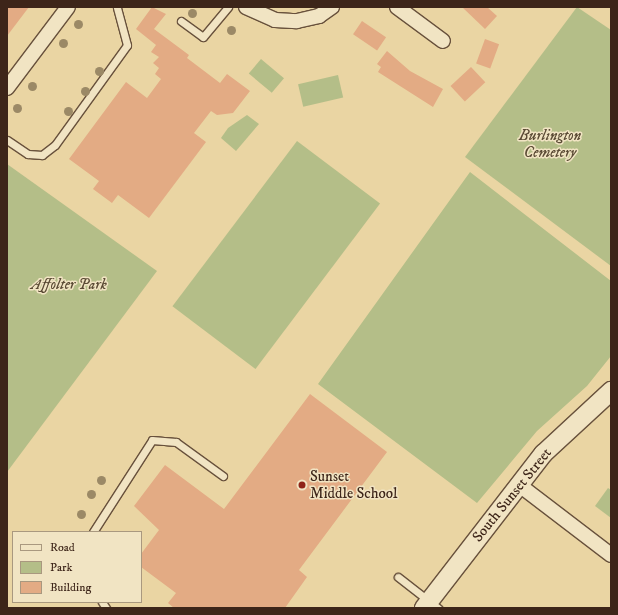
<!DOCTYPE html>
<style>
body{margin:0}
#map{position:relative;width:618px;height:615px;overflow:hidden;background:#ead5a3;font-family:"IM FELL DW Pica",serif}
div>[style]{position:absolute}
.green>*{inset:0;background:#b4be88;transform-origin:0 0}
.building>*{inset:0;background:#e3ab84;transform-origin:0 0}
.roads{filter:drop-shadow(1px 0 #68513c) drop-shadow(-1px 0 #68513c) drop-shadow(0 1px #68513c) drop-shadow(0 -1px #68513c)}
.service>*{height:7px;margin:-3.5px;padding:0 3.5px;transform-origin:3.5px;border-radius:3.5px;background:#f1e4c3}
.minor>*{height:14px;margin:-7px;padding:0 7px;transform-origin:7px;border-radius:7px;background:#f1e4c3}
.tertiary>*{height:18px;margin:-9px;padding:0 9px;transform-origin:9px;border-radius:9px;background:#f1e4c3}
.trees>*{width:9px;height:9px;margin:-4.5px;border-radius:50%;background:#9b8966}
.dots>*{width:11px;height:11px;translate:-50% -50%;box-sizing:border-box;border:2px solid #f1e4c3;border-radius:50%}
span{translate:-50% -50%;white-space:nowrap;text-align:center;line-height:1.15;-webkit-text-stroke:3px #f1e4c3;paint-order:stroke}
.park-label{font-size:15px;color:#5b4b35;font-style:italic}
.poi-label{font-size:15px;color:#3d2519}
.left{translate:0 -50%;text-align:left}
.street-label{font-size:15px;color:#3d2519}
.frame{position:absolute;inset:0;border:8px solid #3d2519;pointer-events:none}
.legend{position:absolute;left:12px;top:531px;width:130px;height:72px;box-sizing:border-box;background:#f1e4c3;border:1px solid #a9987f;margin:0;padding:5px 7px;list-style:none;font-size:12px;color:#3d2519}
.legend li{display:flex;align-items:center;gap:8px;height:20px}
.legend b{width:20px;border:1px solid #a9987f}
</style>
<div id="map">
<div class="green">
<div style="clip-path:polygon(577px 7px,611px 30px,611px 266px,465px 157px)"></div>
<div style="left:261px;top:59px;width:30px;height:19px;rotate:40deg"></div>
<div style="left:338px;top:75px;width:23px;height:41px;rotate:77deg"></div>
<div style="clip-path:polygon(247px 115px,259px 124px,236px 151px,221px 138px,228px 128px)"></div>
<div style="left:297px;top:141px;width:104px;height:207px;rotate:37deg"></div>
<div style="clip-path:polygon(7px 164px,157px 271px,7px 472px)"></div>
<div style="clip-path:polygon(470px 172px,611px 281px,611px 356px,587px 386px,537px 431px,477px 503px,318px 384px)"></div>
<div style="clip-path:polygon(608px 488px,611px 490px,611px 518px,595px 506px)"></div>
</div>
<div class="building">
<div style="clip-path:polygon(7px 7px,29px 7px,7px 36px)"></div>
<div style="clip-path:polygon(152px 7px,166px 14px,154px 29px,189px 55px,187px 58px,220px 83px,227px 74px,250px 91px,233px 113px,217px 115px,211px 111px,194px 133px,206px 142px,149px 218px,118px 195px,112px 203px,93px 189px,99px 181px,69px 159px,126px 82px,147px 98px,161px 79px,155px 74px,159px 68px,153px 63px,159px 57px,151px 52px,156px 45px,136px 29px)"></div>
<div style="clip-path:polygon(462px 7px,487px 7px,497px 16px,485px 29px)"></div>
<div style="left:362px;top:21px;width:29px;height:16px;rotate:34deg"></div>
<div style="left:485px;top:39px;width:15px;height:26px;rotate:20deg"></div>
<div style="clip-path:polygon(387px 51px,410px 71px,443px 89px,433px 107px,378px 72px,381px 67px,377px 64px)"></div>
<div style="left:471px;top:67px;width:21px;height:28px;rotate:47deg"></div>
<div style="clip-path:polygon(310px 394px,387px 452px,299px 570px,307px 577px,285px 608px,174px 608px,168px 603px,176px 593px,141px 567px,141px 554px,159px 530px,134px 506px,165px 465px,224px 509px)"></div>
</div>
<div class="roads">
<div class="service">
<div style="left:181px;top:21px;width:27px;rotate:36deg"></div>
<div style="left:203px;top:37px;width:39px;rotate:-50deg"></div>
<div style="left:7px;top:140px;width:25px;rotate:34deg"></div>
<div style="left:28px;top:154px;width:14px;rotate:4deg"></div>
<div style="left:42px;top:155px;width:16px;rotate:-38deg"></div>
<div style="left:55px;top:145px;width:123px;rotate:-54.2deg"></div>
<div style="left:127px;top:45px;width:39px;rotate:-105deg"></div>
<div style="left:93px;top:532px;width:109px;rotate:-57.3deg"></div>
<div style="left:152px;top:440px;width:24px;rotate:5deg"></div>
<div style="left:176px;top:442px;width:58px;rotate:35.9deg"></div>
<div style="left:398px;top:577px;width:51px;rotate:37.8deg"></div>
<div style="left:102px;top:602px;width:7px;rotate:56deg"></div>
</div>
<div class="minor">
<div style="left:246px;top:7px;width:32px;rotate:24deg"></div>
<div style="left:275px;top:20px;width:22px;rotate:3deg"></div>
<div style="left:297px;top:21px;width:23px;rotate:-13deg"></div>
<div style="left:319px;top:16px;width:16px;rotate:-35deg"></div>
<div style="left:397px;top:7px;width:57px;rotate:36.5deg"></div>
<div style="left:7px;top:88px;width:101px;rotate:-53deg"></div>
<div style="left:518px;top:484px;width:117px;rotate:37.4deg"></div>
</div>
<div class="tertiary">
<div style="left:424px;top:608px;width:195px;rotate:-52.3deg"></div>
<div style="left:543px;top:454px;width:93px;rotate:-42.8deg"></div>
</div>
</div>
<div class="trees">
<div style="left:192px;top:13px"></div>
<div style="left:78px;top:24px"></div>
<div style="left:231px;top:30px"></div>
<div style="left:63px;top:43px"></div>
<div style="left:99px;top:71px"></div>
<div style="left:32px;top:86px"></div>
<div style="left:85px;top:91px"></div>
<div style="left:17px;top:108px"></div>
<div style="left:68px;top:111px"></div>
<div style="left:101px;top:480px"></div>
<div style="left:91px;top:494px"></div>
<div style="left:81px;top:514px"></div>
</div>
<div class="dots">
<div style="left:302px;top:485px;background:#8f2418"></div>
</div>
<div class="park-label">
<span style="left:550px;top:144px">Burlington<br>Cemetery</span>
<span style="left:69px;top:285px">Affolter Park</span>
</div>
<div class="poi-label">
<span class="left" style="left:310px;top:485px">Sunset<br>Middle School</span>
</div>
<div class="street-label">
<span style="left:512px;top:495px;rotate:-51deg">South Sunset Street</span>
</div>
<div class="frame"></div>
<ul class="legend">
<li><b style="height:5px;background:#f1e4c3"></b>Road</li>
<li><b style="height:11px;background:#b4be88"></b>Park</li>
<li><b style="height:11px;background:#e3ab84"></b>Building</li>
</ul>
</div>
